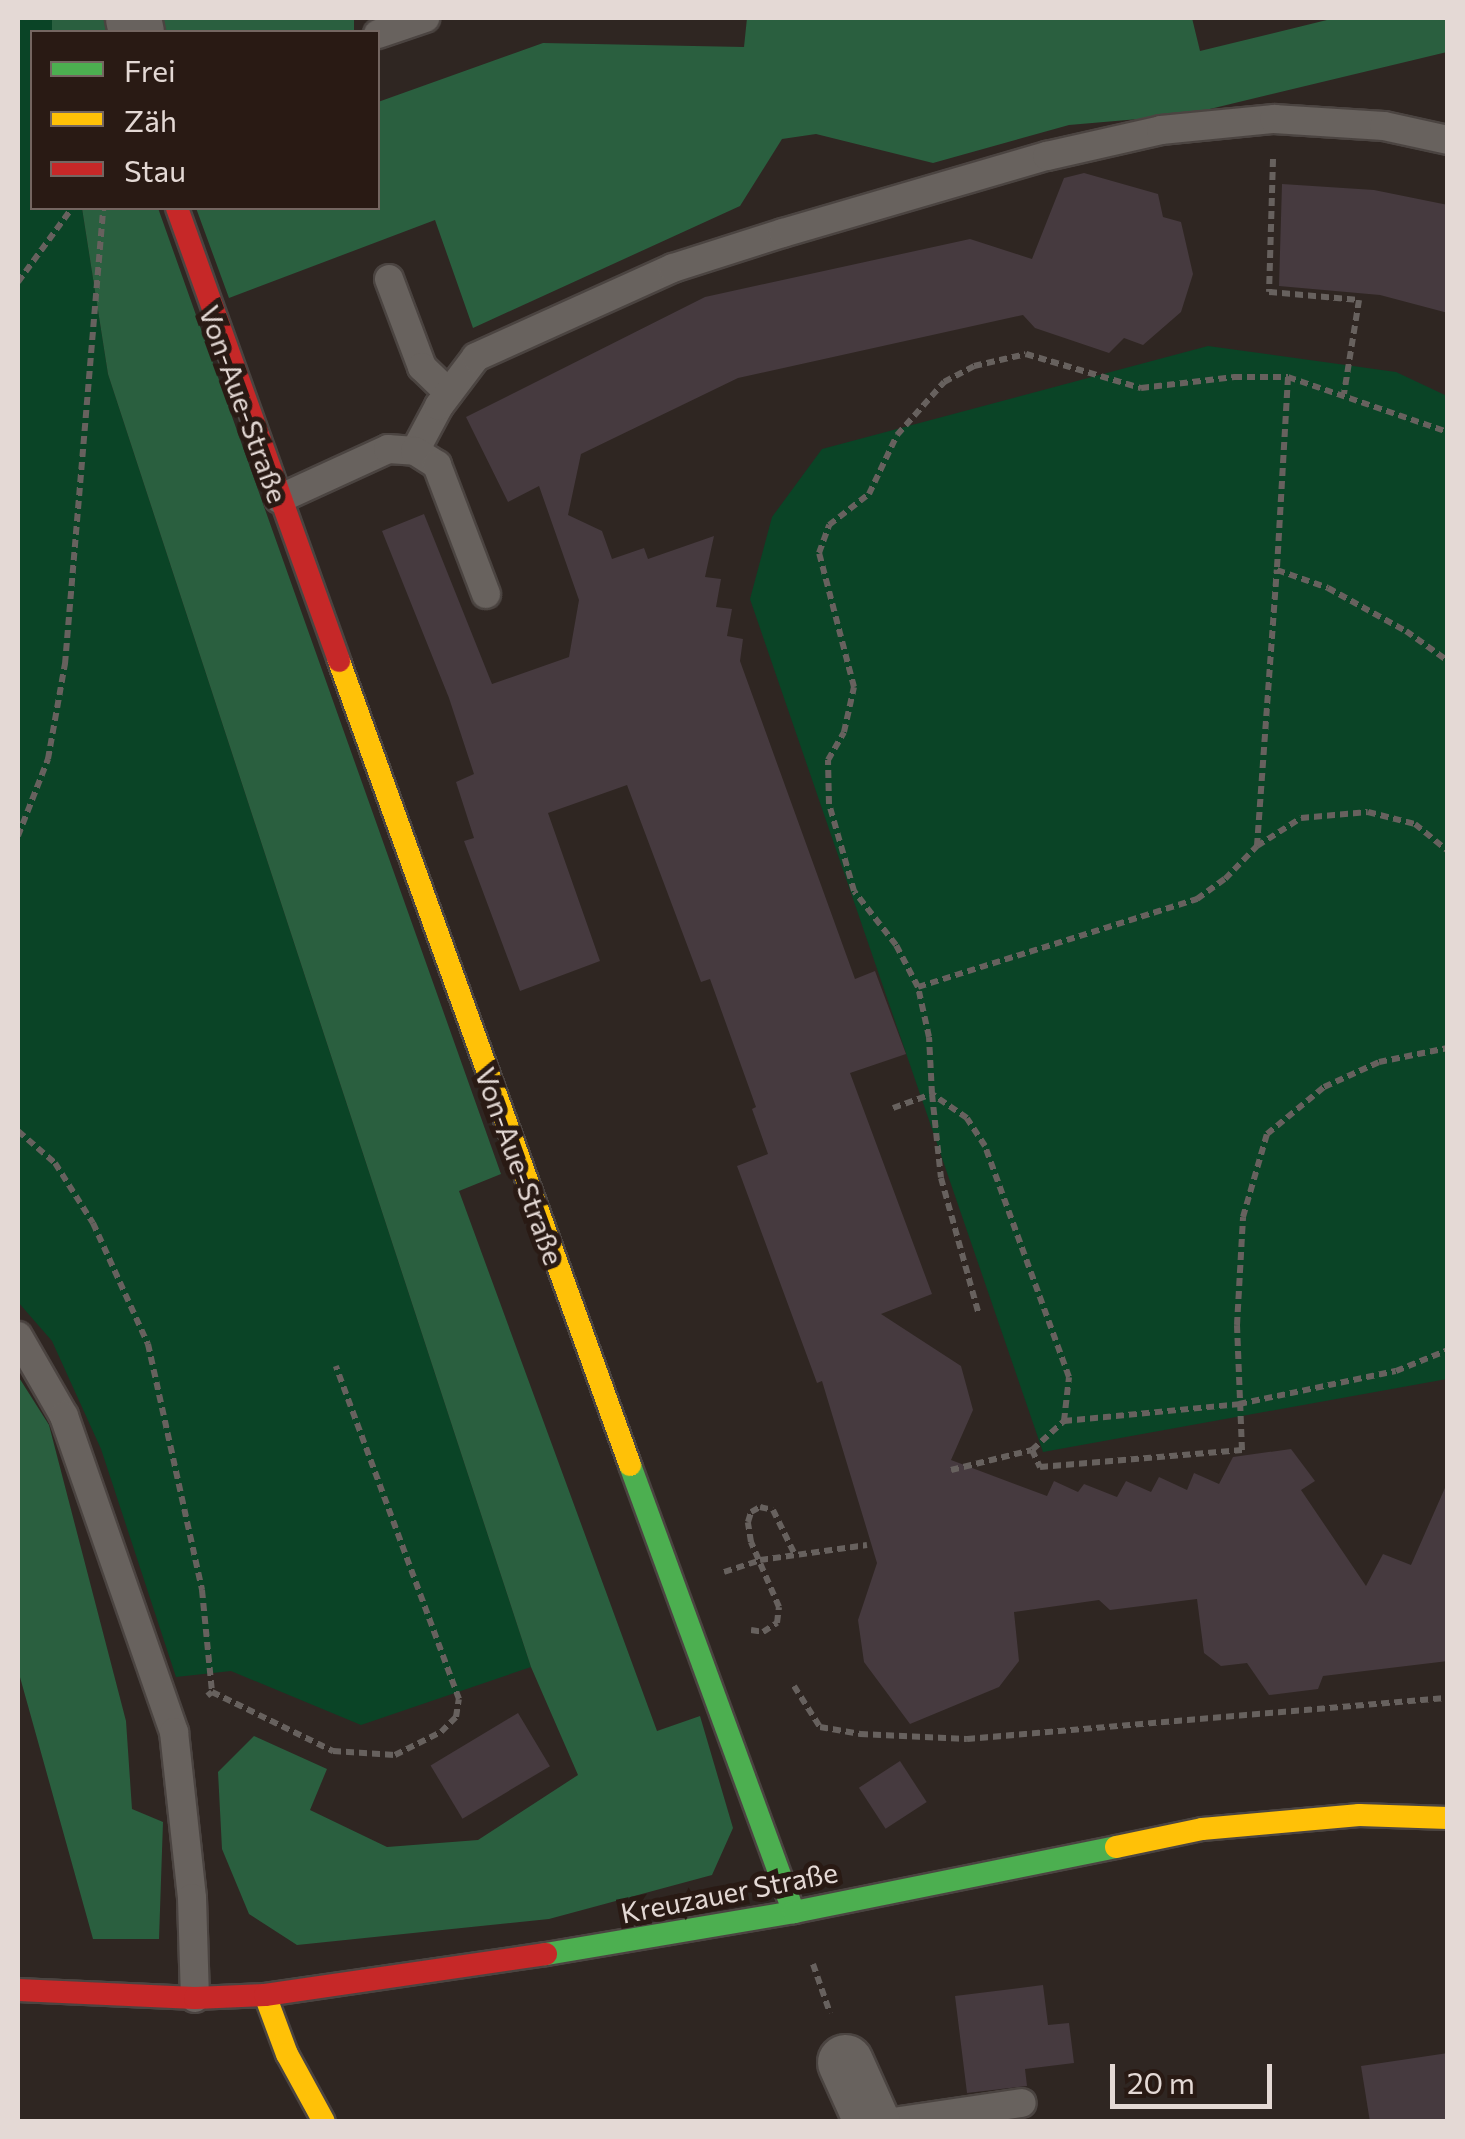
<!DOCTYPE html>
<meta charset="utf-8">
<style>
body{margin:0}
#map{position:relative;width:1465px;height:2139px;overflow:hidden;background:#2f2622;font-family:Commissioner,sans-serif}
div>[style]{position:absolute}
.green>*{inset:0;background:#0a4426}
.forest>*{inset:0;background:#2a5f3f;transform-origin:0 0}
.building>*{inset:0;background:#463a3f;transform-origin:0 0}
.path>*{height:6px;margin-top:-3px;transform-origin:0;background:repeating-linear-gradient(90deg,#67615e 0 8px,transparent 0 13px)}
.roads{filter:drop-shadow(2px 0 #4b4441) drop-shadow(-2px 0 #4b4441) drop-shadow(0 2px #4b4441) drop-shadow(0 -2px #4b4441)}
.lane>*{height:28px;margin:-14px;padding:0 14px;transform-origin:14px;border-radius:14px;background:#68625e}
.street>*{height:55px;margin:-27.5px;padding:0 27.5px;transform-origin:27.5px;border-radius:27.5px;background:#68625e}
.fast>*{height:22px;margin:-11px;padding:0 11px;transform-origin:11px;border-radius:11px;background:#4caf50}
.slow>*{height:22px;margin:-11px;padding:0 11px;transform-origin:11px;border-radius:11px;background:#ffc107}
.jam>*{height:22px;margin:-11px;padding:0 11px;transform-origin:11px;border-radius:11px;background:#c62828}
span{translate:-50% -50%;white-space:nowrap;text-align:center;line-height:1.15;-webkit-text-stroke:10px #291a14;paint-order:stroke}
.street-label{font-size:28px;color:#e4d9d5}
.frame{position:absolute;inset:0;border:20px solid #e4d9d5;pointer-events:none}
.legend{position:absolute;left:30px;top:30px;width:350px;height:180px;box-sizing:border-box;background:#291a14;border:2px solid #746661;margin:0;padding:12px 18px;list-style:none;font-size:30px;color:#e4d9d5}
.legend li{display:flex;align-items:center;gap:20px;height:50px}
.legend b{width:50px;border:2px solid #746661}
.scale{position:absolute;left:1110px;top:2064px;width:162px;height:45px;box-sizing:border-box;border:5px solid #e4d9d5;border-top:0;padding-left:12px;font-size:30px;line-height:35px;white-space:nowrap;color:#e4d9d5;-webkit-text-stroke:8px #291a14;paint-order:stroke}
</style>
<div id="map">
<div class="green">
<div style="clip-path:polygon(18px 18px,52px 18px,54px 32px,32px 32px,32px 208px,82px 208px,108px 374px,531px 1667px,361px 1725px,231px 1671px,176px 1677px,101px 1449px,52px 1341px,18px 1302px)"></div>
<div style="clip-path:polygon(1208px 346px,1396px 372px,1447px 396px,1447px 1379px,1043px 1452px,750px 599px,772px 517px,822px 449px)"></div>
</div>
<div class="forest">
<div style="left:52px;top:18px;width:302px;height:14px"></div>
<div style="clip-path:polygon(747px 18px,1192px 18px,1200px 51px,1335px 18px,1447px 18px,1447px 52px,1185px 115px,1069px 125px,933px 163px,816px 134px,782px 139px,740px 206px,473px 328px,435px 220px,229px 298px,196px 208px,378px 208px,378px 102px,543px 43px,744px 47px)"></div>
<div style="clip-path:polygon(82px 208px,158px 208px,501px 1174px,459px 1191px,657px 1731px,700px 1716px,733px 1828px,712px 1875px,549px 1919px,297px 1945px,249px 1914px,222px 1849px,218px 1772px,254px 1736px,327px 1769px,310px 1810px,387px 1847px,478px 1840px,578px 1775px,531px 1667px,108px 374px)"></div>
<div style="clip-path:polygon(18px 1376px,49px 1425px,126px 1721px,132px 1809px,163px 1822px,159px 1939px,93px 1939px,18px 1670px)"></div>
</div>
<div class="building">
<div style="clip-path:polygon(1084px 173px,1158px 194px,1163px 217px,1181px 222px,1193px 274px,1181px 312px,1143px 345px,1124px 338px,1109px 353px,1035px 328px,1023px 315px,738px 378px,581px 454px,568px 515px,602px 531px,612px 559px,644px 548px,648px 559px,714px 536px,705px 577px,721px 579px,716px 607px,732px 609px,727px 636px,743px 639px,740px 661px,855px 979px,875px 971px,906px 1054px,850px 1073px,932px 1294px,881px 1314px,961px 1366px,973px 1410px,951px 1460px,1047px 1496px,1054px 1481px,1078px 1492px,1084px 1484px,1117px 1497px,1126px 1481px,1151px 1492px,1159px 1477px,1187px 1490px,1194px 1473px,1219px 1484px,1233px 1457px,1291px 1449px,1315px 1481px,1301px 1490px,1366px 1586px,1383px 1554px,1411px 1565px,1448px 1481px,1448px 1661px,1323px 1676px,1318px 1689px,1269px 1695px,1247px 1663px,1221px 1666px,1204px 1653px,1197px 1599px,1110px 1610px,1099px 1600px,1014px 1612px,1019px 1661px,999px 1687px,910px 1724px,864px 1662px,858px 1620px,877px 1563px,822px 1381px,817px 1383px,737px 1166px,768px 1154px,752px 1109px,756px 1107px,710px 979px,701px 982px,627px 785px,548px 813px,600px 961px,520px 991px,464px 841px,474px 838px,456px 782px,474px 774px,449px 698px,382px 531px,424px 514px,492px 684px,569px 657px,579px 600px,539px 486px,508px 502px,466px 417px,705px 297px,970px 239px,1032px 259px,1064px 178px)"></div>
<div style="clip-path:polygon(1282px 184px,1374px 190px,1448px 205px,1448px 313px,1380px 295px,1279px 286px)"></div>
<div style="left:518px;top:1713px;width:62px;height:102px;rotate:59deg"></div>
<div style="left:900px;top:1761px;width:49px;height:49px;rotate:57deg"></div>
<div style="clip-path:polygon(1043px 1985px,1048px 2025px,1069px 2023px,1074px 2063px,1025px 2069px,1027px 2086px,967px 2093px,955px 1996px)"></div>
<div style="clip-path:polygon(1448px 2053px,1448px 2122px,1370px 2122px,1361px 2066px)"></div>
</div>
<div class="path">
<div style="left:1273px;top:159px;width:133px;rotate:91.7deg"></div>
<div style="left:1269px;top:292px;width:90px;rotate:5.1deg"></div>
<div style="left:1359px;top:300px;width:95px;rotate:99.1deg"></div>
<div style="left:18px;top:282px;width:92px;rotate:-53.9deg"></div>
<div style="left:1288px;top:377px;width:169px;rotate:19deg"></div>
<div style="left:18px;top:836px;width:83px;rotate:-68.7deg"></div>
<div style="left:48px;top:759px;width:97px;rotate:-79.9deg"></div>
<div style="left:65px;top:664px;width:458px;rotate:-85.2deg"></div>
<div style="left:1257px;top:846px;width:277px;rotate:-85.9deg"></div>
<div style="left:918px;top:987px;width:293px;rotate:-17.5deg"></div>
<div style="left:1197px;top:899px;width:34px;rotate:-36deg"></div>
<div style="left:1225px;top:879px;width:46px;rotate:-45.9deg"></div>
<div style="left:1257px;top:846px;width:52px;rotate:-32.5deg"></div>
<div style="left:1301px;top:818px;width:67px;rotate:-5.1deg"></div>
<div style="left:1368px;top:812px;width:49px;rotate:14.3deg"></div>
<div style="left:1415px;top:824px;width:43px;rotate:39.3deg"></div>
<div style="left:893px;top:1108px;width:41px;rotate:-19.7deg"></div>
<div style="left:932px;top:1094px;width:84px;rotate:83.9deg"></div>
<div style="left:941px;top:1178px;width:142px;rotate:74.5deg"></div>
<div style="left:18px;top:1131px;width:49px;rotate:40.9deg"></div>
<div style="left:55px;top:1163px;width:71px;rotate:57.7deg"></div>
<div style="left:93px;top:1223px;width:133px;rotate:65.6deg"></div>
<div style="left:148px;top:1344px;width:252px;rotate:77.6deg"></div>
<div style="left:202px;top:1590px;width:102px;rotate:84.4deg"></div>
<div style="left:212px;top:1692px;width:6px;rotate:141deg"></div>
<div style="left:1064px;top:1421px;width:44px;rotate:-83.5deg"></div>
<div style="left:1069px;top:1377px;width:246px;rotate:-110deg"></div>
<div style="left:985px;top:1146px;width:33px;rotate:-123deg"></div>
<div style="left:967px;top:1118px;width:42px;rotate:-145.6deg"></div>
<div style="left:932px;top:1094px;width:57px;rotate:-93deg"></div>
<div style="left:929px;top:1037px;width:51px;rotate:-102.4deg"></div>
<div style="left:918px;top:987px;width:47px;rotate:-117.6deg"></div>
<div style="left:896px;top:945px;width:68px;rotate:-127.9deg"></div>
<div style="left:854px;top:891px;width:91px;rotate:-106deg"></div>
<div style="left:829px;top:804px;width:44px;rotate:-91.3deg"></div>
<div style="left:828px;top:760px;width:32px;rotate:-60deg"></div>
<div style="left:844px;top:732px;width:46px;rotate:-77.5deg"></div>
<div style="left:854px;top:687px;width:138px;rotate:-104.6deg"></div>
<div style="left:819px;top:553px;width:30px;rotate:-70deg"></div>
<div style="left:829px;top:525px;width:51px;rotate:-37.8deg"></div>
<div style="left:869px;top:494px;width:65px;rotate:-64.6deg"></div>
<div style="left:897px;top:435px;width:71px;rotate:-48.4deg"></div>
<div style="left:944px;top:382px;width:34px;rotate:-28deg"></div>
<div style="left:974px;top:366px;width:53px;rotate:-13deg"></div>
<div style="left:1026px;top:354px;width:120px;rotate:16.5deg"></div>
<div style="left:1141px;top:388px;width:94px;rotate:-6.7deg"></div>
<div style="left:1234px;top:377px;width:54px"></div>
<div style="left:1288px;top:377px;width:193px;rotate:93.3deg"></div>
<div style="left:1277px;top:570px;width:54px;rotate:19.4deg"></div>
<div style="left:1328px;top:588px;width:89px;rotate:28.9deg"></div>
<div style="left:1406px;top:631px;width:52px;rotate:35.5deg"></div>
<div style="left:1032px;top:1450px;width:19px;rotate:65deg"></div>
<div style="left:1040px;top:1467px;width:203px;rotate:-4.8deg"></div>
<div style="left:1242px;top:1450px;width:125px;rotate:-92.3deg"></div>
<div style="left:1237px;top:1325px;width:108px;rotate:-86.8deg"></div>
<div style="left:1243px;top:1217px;width:86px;rotate:-73.9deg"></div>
<div style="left:1267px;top:1134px;width:74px;rotate:-39.5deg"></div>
<div style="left:1324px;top:1087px;width:60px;rotate:-24.4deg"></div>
<div style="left:1379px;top:1062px;width:70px;rotate:-11.5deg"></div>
<div style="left:951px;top:1470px;width:83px;rotate:-13.9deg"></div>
<div style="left:1032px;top:1450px;width:43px;rotate:-42.2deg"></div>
<div style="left:1064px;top:1421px;width:176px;rotate:-5.5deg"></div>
<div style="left:1239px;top:1404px;width:160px;rotate:-11.9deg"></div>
<div style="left:1396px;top:1371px;width:56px;rotate:-22deg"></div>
<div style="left:724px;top:1572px;width:38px;rotate:-18deg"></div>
<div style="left:760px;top:1560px;width:108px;rotate:-8deg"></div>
<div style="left:751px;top:1630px;width:12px;rotate:9deg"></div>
<div style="left:763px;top:1632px;width:17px;rotate:-33deg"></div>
<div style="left:777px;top:1623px;width:16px;rotate:-83deg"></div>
<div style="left:779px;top:1607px;width:71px;rotate:-113.3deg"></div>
<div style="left:751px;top:1542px;width:20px;rotate:-99deg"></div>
<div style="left:748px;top:1522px;width:10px;rotate:-73deg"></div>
<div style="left:751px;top:1512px;width:10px;rotate:-29deg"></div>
<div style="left:760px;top:1507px;width:13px;rotate:13deg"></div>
<div style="left:773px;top:1510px;width:50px;rotate:63.9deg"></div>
<div style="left:794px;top:1686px;width:49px;rotate:57.6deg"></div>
<div style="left:820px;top:1727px;width:41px;rotate:9.9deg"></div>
<div style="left:860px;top:1734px;width:107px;rotate:2.7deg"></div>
<div style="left:967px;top:1739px;width:483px;rotate:-4.9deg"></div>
<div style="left:212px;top:1692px;width:135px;rotate:26deg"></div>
<div style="left:333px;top:1751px;width:62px;rotate:3.7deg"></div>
<div style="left:395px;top:1755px;width:51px;rotate:-26.6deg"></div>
<div style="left:441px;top:1732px;width:21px;rotate:-45deg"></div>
<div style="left:456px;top:1717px;width:18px;rotate:-81deg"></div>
<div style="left:459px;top:1699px;width:355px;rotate:-110.3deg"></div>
<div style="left:813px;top:1964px;width:52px;rotate:70.9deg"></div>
</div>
<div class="roads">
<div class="lane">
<div style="left:378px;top:34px;width:50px;rotate:-18.8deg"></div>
<div style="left:389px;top:279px;width:94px;rotate:69.4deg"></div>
<div style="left:422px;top:367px;width:37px;rotate:44deg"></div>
<div style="left:415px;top:451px;width:51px;rotate:-61.9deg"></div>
<div style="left:439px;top:406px;width:61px;rotate:-52.9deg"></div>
<div style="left:476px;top:357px;width:216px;rotate:-24.3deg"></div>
<div style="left:673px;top:268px;width:115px;rotate:-17.7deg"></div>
<div style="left:783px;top:233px;width:275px;rotate:-16.3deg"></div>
<div style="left:1047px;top:156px;width:117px;rotate:-12.8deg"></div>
<div style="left:1161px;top:130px;width:114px;rotate:-5.6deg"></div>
<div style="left:1274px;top:119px;width:110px;rotate:3.6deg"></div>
<div style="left:1384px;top:126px;width:66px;rotate:12.3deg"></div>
<div style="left:279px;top:499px;width:120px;rotate:-24.6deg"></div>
<div style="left:388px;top:449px;width:27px;rotate:4deg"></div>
<div style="left:415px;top:451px;width:26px;rotate:32deg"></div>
<div style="left:437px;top:465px;width:138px;rotate:69.2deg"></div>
<div style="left:18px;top:1336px;width:92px;rotate:60.1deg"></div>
<div style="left:64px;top:1416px;width:335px;rotate:70.8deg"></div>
<div style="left:174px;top:1732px;width:167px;rotate:83.8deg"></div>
<div style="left:192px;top:1898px;width:100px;rotate:88.3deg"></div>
<div style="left:893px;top:2122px;width:130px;rotate:-8.4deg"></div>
</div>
<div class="street">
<div style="left:133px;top:18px;width:14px;rotate:78deg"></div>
<div style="left:845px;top:2062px;width:66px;rotate:65.8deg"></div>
</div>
<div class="fast">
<div style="left:630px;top:1465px;width:476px;rotate:69.9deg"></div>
<div style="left:546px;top:1954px;width:252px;rotate:-9.6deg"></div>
<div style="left:794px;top:1912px;width:328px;rotate:-11.4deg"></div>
</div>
<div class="slow">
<div style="left:339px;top:661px;width:855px;rotate:70.1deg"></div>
<div style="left:1116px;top:1847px;width:88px;rotate:-11.8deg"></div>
<div style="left:1202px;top:1829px;width:158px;rotate:-5.1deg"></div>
<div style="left:1359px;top:1815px;width:89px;rotate:1.9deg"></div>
<div style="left:265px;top:1995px;width:63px;rotate:69.6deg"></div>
<div style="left:287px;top:2054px;width:77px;rotate:61.4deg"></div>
</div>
<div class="jam">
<div style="left:177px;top:208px;width:481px;rotate:70.3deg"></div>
<div style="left:18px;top:1990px;width:177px;rotate:2.6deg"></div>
<div style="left:195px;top:1998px;width:70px;rotate:-2.5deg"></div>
<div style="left:265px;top:1995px;width:284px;rotate:-8.3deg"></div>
</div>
</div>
<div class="street-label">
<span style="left:244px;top:404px;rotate:70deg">Von-Aue-Straße</span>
<span style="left:520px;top:1166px;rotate:70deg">Von-Aue-Straße</span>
<span style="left:729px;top:1892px;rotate:-11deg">Kreuzauer Straße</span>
</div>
<div class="frame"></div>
<ul class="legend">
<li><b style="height:12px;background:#4caf50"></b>Frei</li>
<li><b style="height:12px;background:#ffc107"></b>Zäh</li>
<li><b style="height:12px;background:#c62828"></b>Stau</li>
</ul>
<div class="scale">20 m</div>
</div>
